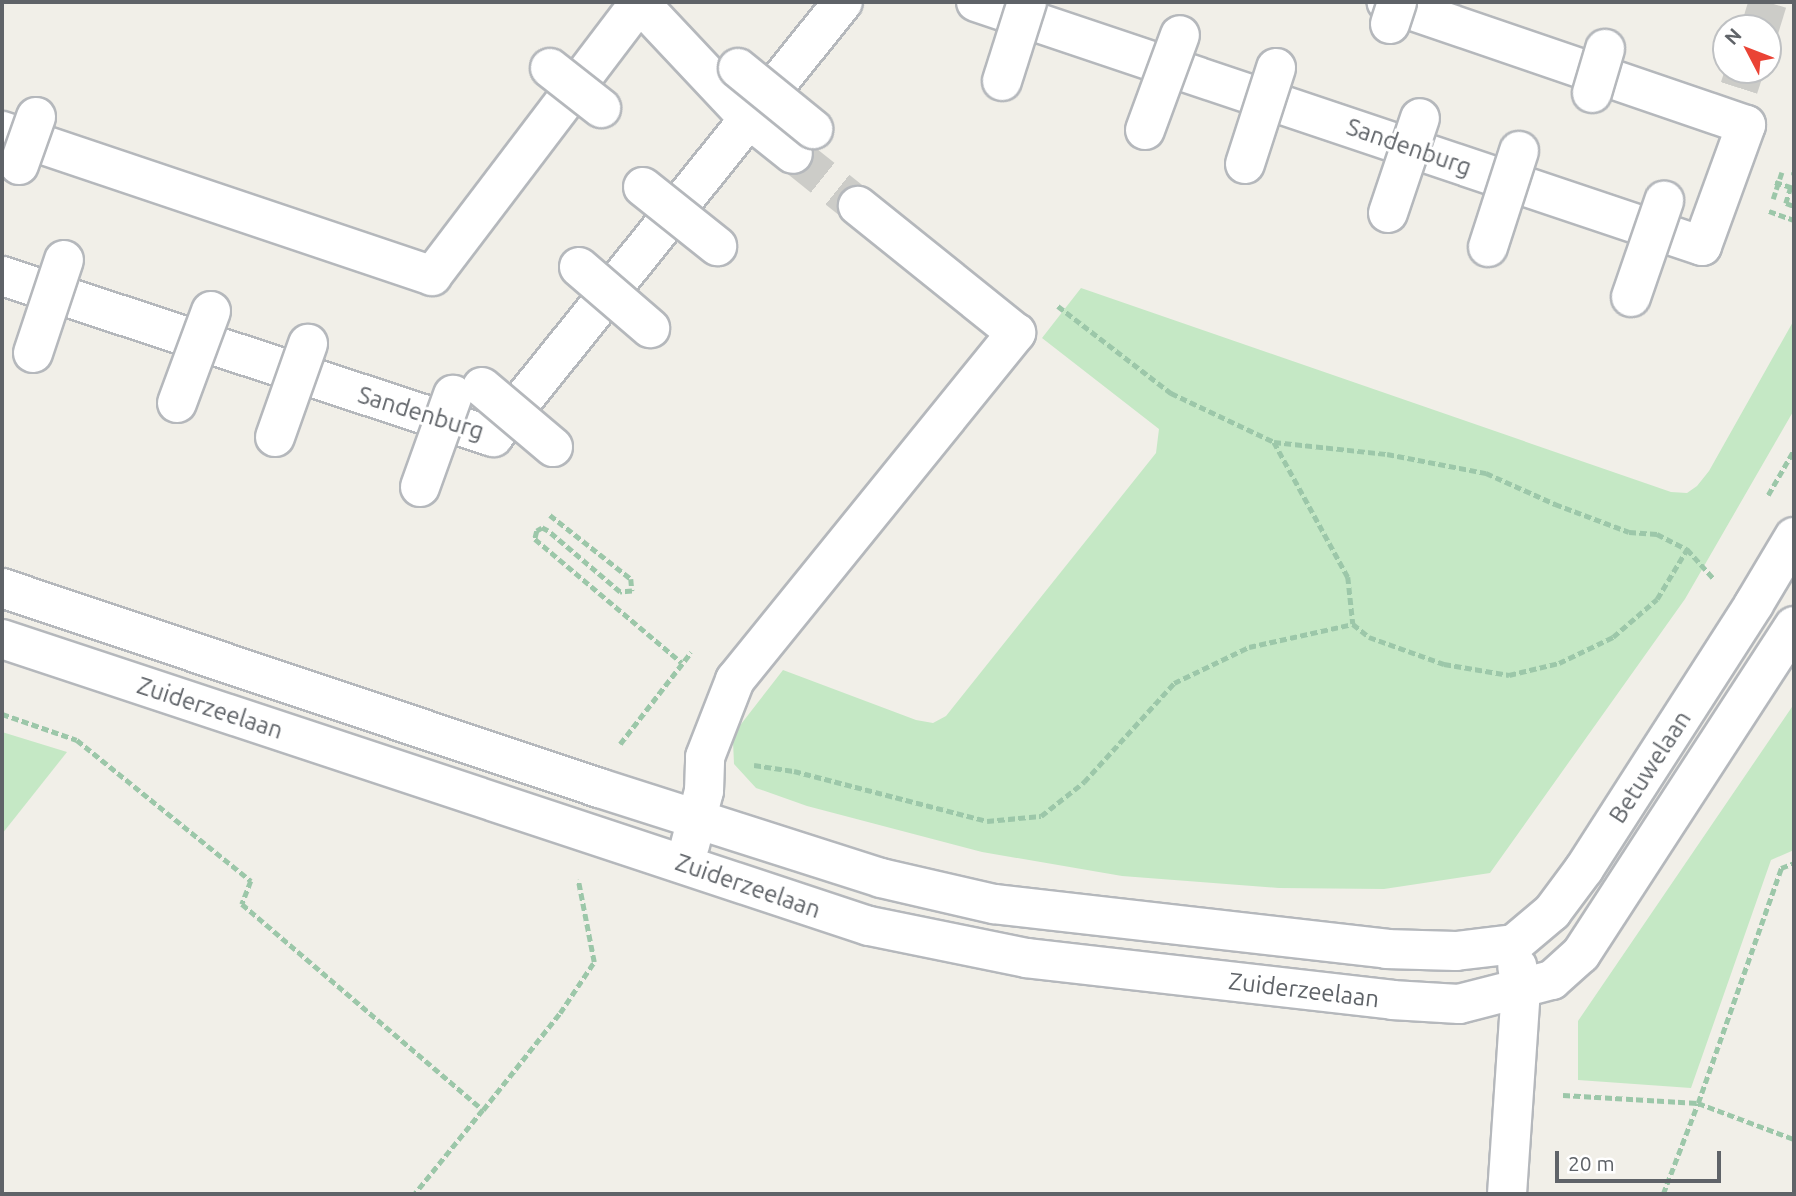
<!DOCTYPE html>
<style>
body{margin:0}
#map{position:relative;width:1796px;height:1196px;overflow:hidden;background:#f1efe8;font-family:Ubuntu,sans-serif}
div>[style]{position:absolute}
.green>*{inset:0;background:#c5e8c5}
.minor-tunnel>*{height:38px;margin-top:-19px;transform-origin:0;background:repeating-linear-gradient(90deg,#ccccc8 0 38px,transparent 0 57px)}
.path>*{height:4.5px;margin-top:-2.25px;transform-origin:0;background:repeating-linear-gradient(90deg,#9cc7a9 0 7px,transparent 0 10.5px)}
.roads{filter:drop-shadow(2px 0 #b5b8bc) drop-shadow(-2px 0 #b5b8bc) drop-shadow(0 2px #b5b8bc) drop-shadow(0 -2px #b5b8bc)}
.minor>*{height:38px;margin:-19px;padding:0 19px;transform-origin:19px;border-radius:19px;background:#fff}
.path-bridge>*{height:4.5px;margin-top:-2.25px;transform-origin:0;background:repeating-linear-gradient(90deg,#9cc7a9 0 7px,transparent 0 10.5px)}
.bridges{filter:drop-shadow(2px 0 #b5b8bc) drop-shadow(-2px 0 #b5b8bc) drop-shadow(0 2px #b5b8bc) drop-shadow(0 -2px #b5b8bc)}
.minor-bridge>*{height:38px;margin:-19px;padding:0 19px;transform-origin:19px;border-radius:19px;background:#fff}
span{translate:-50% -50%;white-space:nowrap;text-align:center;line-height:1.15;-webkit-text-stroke:6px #fff;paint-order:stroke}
.street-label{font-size:24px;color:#5f6368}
.frame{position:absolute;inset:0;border:4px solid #5f6368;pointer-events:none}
.north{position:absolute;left:1712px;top:14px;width:70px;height:70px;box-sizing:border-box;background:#fff;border:2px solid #bfc1c3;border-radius:50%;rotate:312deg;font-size:19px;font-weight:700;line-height:28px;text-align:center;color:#5f6368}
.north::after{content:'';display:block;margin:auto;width:24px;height:32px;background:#ea4335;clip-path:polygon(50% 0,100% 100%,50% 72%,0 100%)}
.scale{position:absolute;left:1555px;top:1151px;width:166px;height:32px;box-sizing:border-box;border:4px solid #5f6368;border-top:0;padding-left:9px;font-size:21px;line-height:24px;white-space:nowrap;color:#5f6368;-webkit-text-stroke:5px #fff;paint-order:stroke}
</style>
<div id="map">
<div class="green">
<div style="clip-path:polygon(1081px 288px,1671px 492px,1687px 493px,1697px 486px,1709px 471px,1794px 320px,1794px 410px,1685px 599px,1490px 873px,1384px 889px,1279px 888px,1122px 876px,982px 852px,807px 806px,756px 788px,734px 764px,733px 741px,738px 728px,783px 670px,916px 720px,933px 723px,946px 716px,1156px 453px,1159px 429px,1042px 338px)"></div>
<div style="clip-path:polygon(1794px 704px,1794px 850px,1771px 860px,1691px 1088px,1578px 1080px,1578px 1021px)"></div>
<div style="clip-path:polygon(2px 732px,67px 752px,2px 834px)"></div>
</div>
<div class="minor-tunnel">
<div style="left:1760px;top:28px;width:27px;rotate:-73deg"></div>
<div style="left:1739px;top:88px;width:19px;rotate:-72deg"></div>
<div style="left:793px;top:154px;width:83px;rotate:38.7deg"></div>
</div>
<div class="path">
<div style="left:1794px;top:172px;width:3px;rotate:90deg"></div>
<div style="left:1775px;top:182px;width:20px;rotate:18deg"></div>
<div style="left:1791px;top:187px;width:17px;rotate:107deg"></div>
<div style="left:1786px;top:203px;width:9px;rotate:21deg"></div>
<div style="left:1769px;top:211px;width:27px;rotate:20deg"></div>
<div style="left:1058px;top:306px;width:143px;rotate:37.6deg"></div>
<div style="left:1171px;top:393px;width:114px;rotate:25.4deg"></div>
<div style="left:1274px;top:442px;width:154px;rotate:61.3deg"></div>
<div style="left:1348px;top:577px;width:47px;rotate:83.9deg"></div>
<div style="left:1274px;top:442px;width:114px;rotate:6.1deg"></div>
<div style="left:1387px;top:454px;width:101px;rotate:10.9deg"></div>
<div style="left:1486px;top:473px;width:76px;rotate:24.2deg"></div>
<div style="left:1555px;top:504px;width:79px;rotate:20.7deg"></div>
<div style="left:1629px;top:532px;width:28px;rotate:4deg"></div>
<div style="left:1657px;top:534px;width:34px;rotate:27deg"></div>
<div style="left:1687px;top:549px;width:39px;rotate:48deg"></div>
<div style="left:1768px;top:495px;width:52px;rotate:-60deg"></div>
<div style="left:550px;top:515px;width:103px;rotate:38.3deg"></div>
<div style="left:631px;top:579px;width:12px;rotate:85deg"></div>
<div style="left:632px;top:591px;width:12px;rotate:175deg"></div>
<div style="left:620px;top:592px;width:94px;rotate:-139.7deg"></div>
<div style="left:548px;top:531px;width:7px;rotate:-153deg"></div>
<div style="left:542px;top:528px;width:6px;rotate:149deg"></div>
<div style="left:537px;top:531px;width:8px;rotate:104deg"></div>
<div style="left:535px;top:539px;width:192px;rotate:40.1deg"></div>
<div style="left:2px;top:714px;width:79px;rotate:19.1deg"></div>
<div style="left:77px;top:740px;width:224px;rotate:39deg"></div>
<div style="left:251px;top:881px;width:25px;rotate:111deg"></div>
<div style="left:242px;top:904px;width:317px;rotate:40.5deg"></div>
<div style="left:483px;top:1110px;width:108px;rotate:129deg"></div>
<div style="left:620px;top:744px;width:116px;rotate:-52.3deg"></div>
<div style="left:754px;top:765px;width:40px;rotate:8.5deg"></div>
<div style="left:794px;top:771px;width:199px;rotate:14.5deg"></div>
<div style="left:987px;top:821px;width:54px;rotate:-5.3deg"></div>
<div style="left:1041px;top:816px;width:55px;rotate:-38.3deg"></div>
<div style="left:1084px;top:782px;width:134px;rotate:-47.7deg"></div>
<div style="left:1174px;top:683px;width:83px;rotate:-25.6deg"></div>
<div style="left:1249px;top:647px;width:107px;rotate:-12.5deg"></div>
<div style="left:1353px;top:624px;width:21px;rotate:39deg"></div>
<div style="left:1369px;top:637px;width:80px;rotate:19.8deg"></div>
<div style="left:1444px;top:664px;width:66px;rotate:9.6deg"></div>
<div style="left:1509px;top:675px;width:51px;rotate:-13.5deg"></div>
<div style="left:1559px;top:663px;width:60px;rotate:-25.7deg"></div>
<div style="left:1613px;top:637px;width:58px;rotate:-40.8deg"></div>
<div style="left:1657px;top:599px;width:58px;rotate:-59deg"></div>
<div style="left:1563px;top:1095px;width:135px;rotate:3.4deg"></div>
<div style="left:1698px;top:1103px;width:249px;rotate:-70.5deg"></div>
<div style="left:1781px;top:868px;width:14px;rotate:-21deg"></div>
<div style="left:483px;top:1110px;width:124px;rotate:-51.6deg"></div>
<div style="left:560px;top:1013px;width:61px;rotate:-56.3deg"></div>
<div style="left:594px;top:962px;width:84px;rotate:-101deg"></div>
<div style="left:1663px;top:1194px;width:97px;rotate:-69deg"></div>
<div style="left:1698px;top:1103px;width:103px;rotate:20.6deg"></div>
</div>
<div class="roads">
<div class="minor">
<div style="left:639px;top:2px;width:161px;rotate:46.8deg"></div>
<div style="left:749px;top:119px;width:56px;rotate:38.5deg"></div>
<div style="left:976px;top:2px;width:766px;rotate:18.58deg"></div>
<div style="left:1702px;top:246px;width:129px;rotate:-70deg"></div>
<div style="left:1746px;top:125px;width:380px;rotate:-161.1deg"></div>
<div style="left:2px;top:131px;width:454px;rotate:18.6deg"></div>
<div style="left:432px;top:276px;width:344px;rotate:-52.8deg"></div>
<div style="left:2px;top:276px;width:517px;rotate:18.15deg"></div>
<div style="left:493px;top:437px;width:558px;rotate:-51.18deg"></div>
<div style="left:2px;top:588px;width:630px;rotate:18.52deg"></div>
<div style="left:599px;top:788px;width:296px;rotate:17.7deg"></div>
<div style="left:881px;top:878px;width:116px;rotate:13deg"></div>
<div style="left:994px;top:904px;width:395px;rotate:6.5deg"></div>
<div style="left:1386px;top:949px;width:70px;rotate:1.6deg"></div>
<div style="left:1456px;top:951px;width:58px;rotate:-6.9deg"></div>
<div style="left:2px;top:639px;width:913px;rotate:18.32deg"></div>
<div style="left:869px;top:926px;width:160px;rotate:11.5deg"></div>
<div style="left:1026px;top:958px;width:368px;rotate:6.5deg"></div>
<div style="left:1392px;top:1000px;width:67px;rotate:3.4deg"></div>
<div style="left:1459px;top:1004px;width:96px;rotate:-14.5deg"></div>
<div style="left:1552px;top:980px;width:39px;rotate:-42deg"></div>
<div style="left:1581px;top:954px;width:391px;rotate:-57deg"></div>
<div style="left:690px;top:845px;width:56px;rotate:-75.5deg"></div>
<div style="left:704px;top:791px;width:34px;rotate:-88deg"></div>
<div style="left:705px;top:757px;width:83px;rotate:-68.7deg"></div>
<div style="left:735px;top:680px;width:447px;rotate:-51deg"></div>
<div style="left:1016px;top:333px;width:203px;rotate:-141.2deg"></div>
<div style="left:1514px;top:944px;width:50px;rotate:-40.1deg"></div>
<div style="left:1552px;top:912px;width:54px;rotate:-53.3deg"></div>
<div style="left:1584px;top:869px;width:315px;rotate:-57.3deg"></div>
<div style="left:1754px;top:604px;width:78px;rotate:-59.2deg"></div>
<div style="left:1507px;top:1194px;width:204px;rotate:-86.1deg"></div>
<div style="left:1521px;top:990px;width:24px;rotate:-99deg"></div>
</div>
</div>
<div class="path-bridge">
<div style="left:1773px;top:199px;width:29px;rotate:-72deg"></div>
</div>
<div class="bridges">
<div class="minor-bridge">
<div style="left:1390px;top:24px;width:23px;rotate:-72deg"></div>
<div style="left:550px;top:68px;width:65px;rotate:38.1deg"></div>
<div style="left:738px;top:68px;width:97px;rotate:39.1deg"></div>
<div style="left:1002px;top:81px;width:83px;rotate:-72.4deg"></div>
<div style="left:1592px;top:93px;width:46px;rotate:-73.5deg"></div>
<div style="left:1145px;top:130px;width:101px;rotate:-69.8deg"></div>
<div style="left:1245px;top:164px;width:101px;rotate:-72.1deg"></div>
<div style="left:19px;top:165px;width:51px;rotate:-70.5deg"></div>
<div style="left:643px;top:187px;width:95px;rotate:38.6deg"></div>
<div style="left:1388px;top:213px;width:100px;rotate:-71.4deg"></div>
<div style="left:1488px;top:247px;width:101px;rotate:-72.1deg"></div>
<div style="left:579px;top:267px;width:94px;rotate:40.7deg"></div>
<div style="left:1631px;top:297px;width:102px;rotate:-71deg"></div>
<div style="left:33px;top:353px;width:98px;rotate:-71.6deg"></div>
<div style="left:482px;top:387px;width:93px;rotate:40.2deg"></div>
<div style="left:177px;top:403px;width:98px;rotate:-69.7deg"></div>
<div style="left:275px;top:437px;width:99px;rotate:-70.5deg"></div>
<div style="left:420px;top:487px;width:98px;rotate:-70.3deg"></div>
</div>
</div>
<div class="street-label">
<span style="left:1409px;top:147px;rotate:19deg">Sandenburg</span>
<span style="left:421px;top:413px;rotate:17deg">Sandenburg</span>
<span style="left:210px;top:708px;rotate:18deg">Zuiderzeelaan</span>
<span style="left:1650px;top:767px;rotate:-57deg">Betuwelaan</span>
<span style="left:748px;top:886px;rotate:19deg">Zuiderzeelaan</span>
<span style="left:1304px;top:990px;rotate:7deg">Zuiderzeelaan</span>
</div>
<div class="frame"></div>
<div class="north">N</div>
<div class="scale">20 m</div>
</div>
